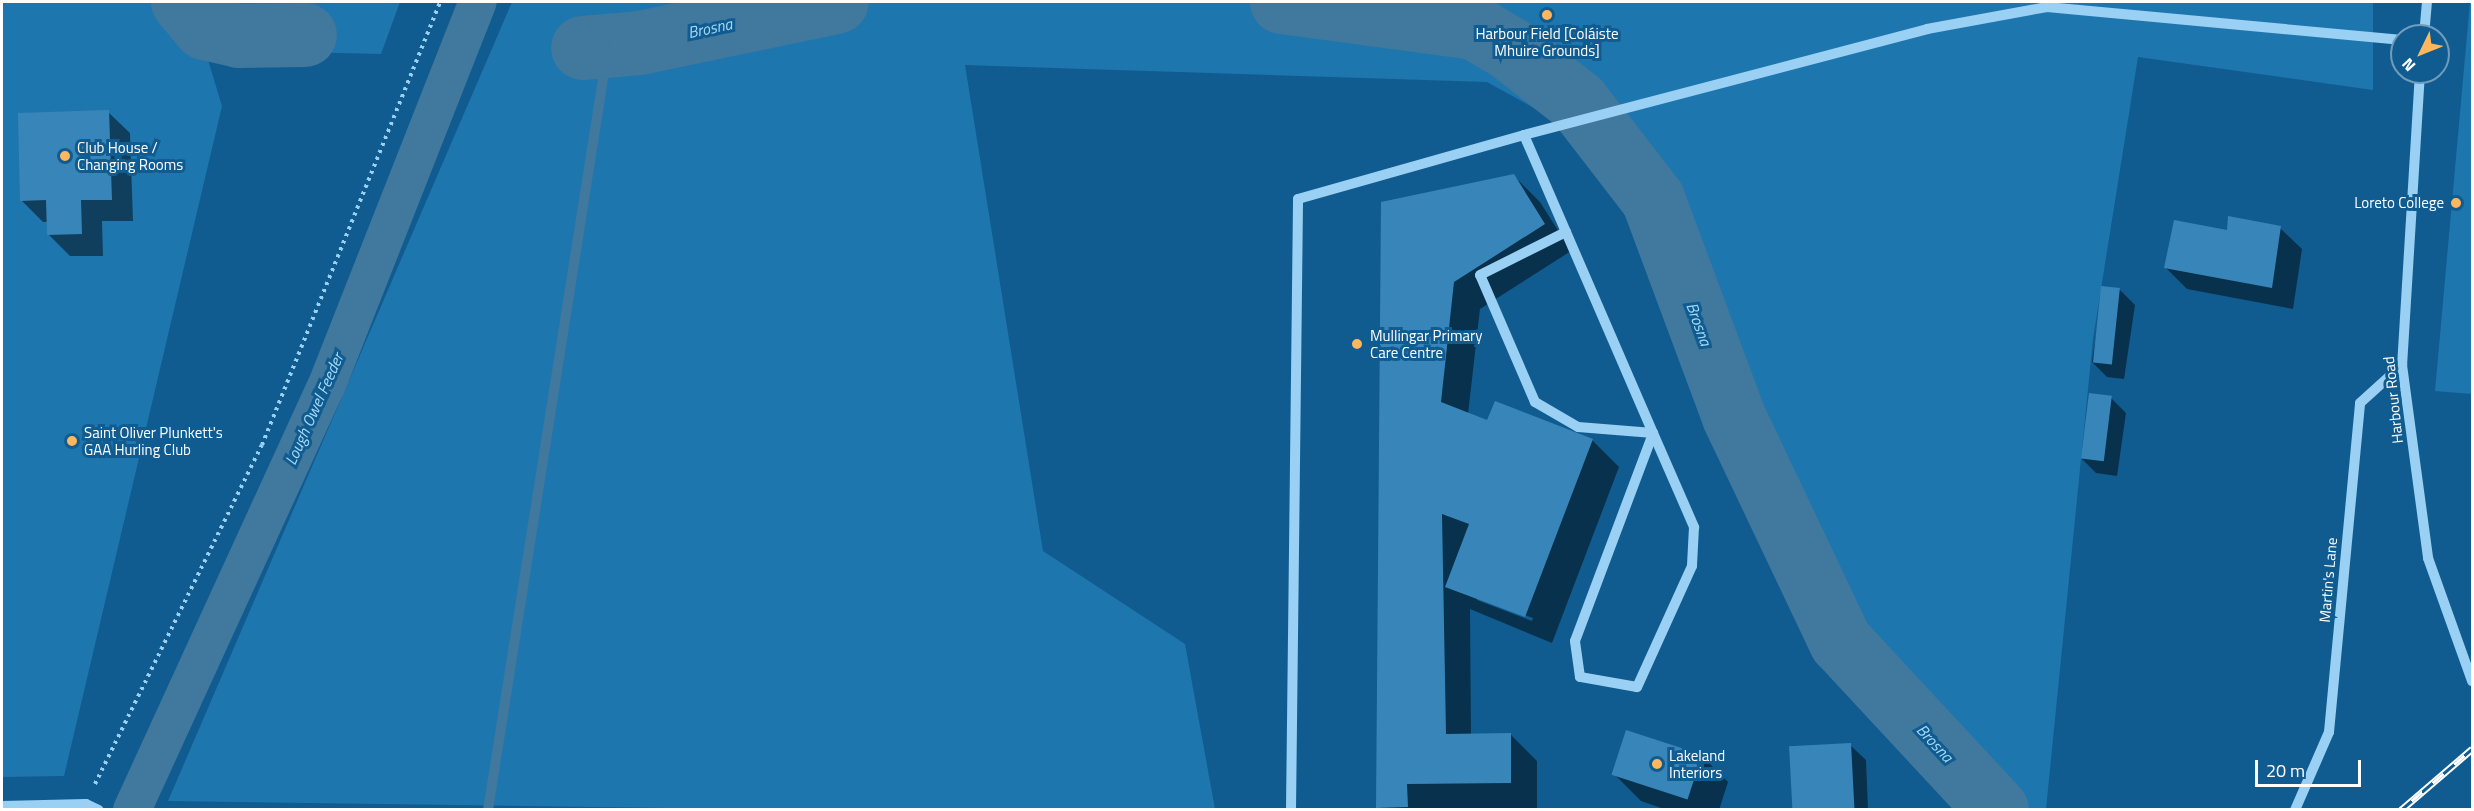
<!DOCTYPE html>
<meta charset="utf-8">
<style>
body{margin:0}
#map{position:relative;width:2474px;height:811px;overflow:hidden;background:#105c90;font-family:"Titillium Web",sans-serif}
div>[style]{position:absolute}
.green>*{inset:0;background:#1e76ae}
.shadow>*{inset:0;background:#0007}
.stream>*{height:10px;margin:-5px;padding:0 5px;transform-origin:5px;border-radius:5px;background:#40789e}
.canal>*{height:38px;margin:-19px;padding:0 19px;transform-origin:19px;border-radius:19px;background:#40789e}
.river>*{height:64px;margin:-32px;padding:0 32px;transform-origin:32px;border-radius:32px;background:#40789e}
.building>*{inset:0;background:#3886b9;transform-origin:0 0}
.path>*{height:4px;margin-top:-2px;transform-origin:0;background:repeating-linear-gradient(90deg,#9ad0f3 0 3px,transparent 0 7.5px)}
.minor>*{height:10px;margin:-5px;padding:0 5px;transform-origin:5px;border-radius:5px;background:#9ad0f3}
.rail>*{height:7px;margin-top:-3.5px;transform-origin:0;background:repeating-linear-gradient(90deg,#105c90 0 14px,#fff 0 28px);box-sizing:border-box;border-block:2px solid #fff}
.dots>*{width:16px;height:16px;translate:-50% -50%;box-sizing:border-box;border:3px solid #105c90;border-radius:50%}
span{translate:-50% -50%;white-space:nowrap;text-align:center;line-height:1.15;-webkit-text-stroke:6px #105c90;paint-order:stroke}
.poi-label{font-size:15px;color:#fff}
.left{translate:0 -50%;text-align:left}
.right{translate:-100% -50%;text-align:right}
.street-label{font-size:15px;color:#fff}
.water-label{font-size:16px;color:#a6dafa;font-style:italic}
.frame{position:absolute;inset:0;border:3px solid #fff;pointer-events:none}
.north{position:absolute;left:2390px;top:24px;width:60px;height:60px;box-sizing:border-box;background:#105c90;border:2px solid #709dbc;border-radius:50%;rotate:227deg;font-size:16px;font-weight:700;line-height:24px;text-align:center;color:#fff}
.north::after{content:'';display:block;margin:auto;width:21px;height:27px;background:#ffb65c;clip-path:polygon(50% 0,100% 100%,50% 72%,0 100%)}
.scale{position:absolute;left:2255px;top:760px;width:106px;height:27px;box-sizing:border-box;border:3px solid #fff;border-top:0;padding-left:8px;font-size:18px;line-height:21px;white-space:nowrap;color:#fff;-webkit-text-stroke:4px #105c90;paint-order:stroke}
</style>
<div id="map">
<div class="green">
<div style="clip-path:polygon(2px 2px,400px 2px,381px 54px,205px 50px,222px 106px,64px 776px,2px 777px)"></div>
<div style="clip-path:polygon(512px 2px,2373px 2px,2373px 90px,2138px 57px,2093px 339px,2046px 809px,1959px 809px,1960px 790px,1849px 678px,1749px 511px,1659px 177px,1487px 82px,965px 65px,1043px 551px,1185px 644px,1215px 809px,741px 809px,168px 801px)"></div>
<div style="clip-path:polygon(2470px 2px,2472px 2px,2472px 394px,2435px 391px)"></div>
</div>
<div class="shadow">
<div style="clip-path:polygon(108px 112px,130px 133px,133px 221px,102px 221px,103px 256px,70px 256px,49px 235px,48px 222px,43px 222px,22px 201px)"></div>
<div style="clip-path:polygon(evenodd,1513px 175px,1540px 202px,1571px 251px,1480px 309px,1468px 414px,1488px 422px,1592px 440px,1619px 467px,1552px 643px,1470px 609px,1471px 735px,1510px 734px,1537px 761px,1537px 809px,1380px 810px,1383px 204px,1513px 175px,1477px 597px,1533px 618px,1532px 621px,1477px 600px,1477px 597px)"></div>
<div style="clip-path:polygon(2280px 228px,2302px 249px,2293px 309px,2187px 289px,2165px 267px,2228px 232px)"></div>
<div style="clip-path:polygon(2103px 288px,2120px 290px,2135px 305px,2124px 379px,2107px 377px,2092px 362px)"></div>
<div style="clip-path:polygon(2111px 398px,2126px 413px,2117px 476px,2096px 473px,2081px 458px)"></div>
<div style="clip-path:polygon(1850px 745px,1866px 760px,1868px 810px,1796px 810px)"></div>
<div style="clip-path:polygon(1701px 755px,1728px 782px,1719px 810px,1667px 810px,1641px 801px,1614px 774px)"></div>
</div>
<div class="stream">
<div style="left:488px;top:810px;width:772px;rotate:-81.06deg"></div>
</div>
<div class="canal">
<div style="left:132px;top:810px;width:465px;rotate:-65.4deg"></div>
<div style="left:326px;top:387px;width:414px;rotate:-68.5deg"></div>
</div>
<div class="river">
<div style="left:183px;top:2px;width:34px;rotate:50deg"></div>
<div style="left:205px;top:28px;width:35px;rotate:13deg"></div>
<div style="left:239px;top:36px;width:66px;rotate:-0.9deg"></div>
<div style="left:1282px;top:2px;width:195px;rotate:7.7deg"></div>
<div style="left:1475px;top:28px;width:41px;rotate:31deg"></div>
<div style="left:1510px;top:49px;width:86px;rotate:37.9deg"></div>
<div style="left:1578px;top:102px;width:123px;rotate:52.3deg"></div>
<div style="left:1653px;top:199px;width:233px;rotate:69.6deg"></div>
<div style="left:1734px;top:417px;width:249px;rotate:64.6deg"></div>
<div style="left:1841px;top:642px;width:229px;rotate:47.1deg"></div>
<div style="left:583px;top:48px;width:57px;rotate:-5deg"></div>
<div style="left:640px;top:43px;width:201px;rotate:-11.8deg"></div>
</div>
<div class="building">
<div style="clip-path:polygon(109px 110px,112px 200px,81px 200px,82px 234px,47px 235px,46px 200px,20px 201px,18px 113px)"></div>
<div style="clip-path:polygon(1514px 174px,1545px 224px,1454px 282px,1441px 402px,1487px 420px,1495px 401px,1593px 439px,1525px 617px,1445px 587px,1469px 524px,1442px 514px,1446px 734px,1511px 733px,1511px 783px,1407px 784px,1408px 807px,1376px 808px,1381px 202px)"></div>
<div style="clip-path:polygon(2228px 216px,2281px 226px,2272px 288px,2164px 268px,2174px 220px,2227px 230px)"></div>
<div style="left:2101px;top:286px;width:19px;height:77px;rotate:6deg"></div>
<div style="left:2089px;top:393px;width:23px;height:66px;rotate:7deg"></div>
<div style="left:1626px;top:730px;width:80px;height:47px;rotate:18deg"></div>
<div style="left:1851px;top:743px;width:67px;height:62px;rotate:87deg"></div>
</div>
<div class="path">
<div style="left:95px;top:784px;width:378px;rotate:-63.8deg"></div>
<div style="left:262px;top:445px;width:477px;rotate:-68.1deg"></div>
</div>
<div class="minor">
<div style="left:2424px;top:36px;width:34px;rotate:-85deg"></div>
<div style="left:2420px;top:72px;width:294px;rotate:93.5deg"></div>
<div style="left:2402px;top:365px;width:195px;rotate:82.3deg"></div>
<div style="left:2428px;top:558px;width:131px;rotate:70.3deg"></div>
<div style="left:1524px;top:135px;width:106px;rotate:66.6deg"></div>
<div style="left:1566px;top:232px;width:219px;rotate:66.6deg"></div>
<div style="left:1653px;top:433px;width:103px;rotate:66.4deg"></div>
<div style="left:1694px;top:527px;width:39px;rotate:93deg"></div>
<div style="left:1692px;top:566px;width:133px;rotate:114.4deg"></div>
<div style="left:1637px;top:687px;width:58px;rotate:-170deg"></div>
<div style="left:1580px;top:677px;width:36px;rotate:-98deg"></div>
<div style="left:1575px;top:641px;width:222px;rotate:-69.4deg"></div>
<div style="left:1653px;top:433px;width:75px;rotate:-175.4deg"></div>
<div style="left:1578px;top:427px;width:50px;rotate:-149.8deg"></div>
<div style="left:1535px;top:402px;width:138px;rotate:-113.4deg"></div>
<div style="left:1480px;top:275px;width:96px;rotate:-26.6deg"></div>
<div style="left:2px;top:806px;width:84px;rotate:-1.4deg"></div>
<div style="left:86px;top:804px;width:14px;rotate:25deg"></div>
<div style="left:1291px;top:810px;width:611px;rotate:-89.34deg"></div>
<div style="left:1298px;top:199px;width:235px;rotate:-15.8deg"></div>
<div style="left:1524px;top:135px;width:417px;rotate:-14.7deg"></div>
<div style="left:1927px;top:29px;width:122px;rotate:-10.4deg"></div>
<div style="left:2047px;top:7px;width:357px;rotate:5.3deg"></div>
<div style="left:2295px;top:810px;width:85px;rotate:-66.4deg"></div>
<div style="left:2329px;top:732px;width:330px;rotate:-84.6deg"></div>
<div style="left:2360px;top:403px;width:57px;rotate:-42.1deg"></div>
</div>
<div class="rail">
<div style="left:2401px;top:810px;width:94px;rotate:-40.7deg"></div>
</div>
<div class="dots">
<div style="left:1547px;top:15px;background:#ffb65c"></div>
<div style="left:65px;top:156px;background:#ffb65c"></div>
<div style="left:2456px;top:203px;background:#ffb65c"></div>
<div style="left:1357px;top:344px;background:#ffb65c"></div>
<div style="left:72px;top:441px;background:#ffb65c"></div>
<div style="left:1657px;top:764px;background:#ffb65c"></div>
</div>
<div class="poi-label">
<span style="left:1547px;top:42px">Harbour Field [Coláiste<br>Mhuire Grounds]</span>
<span class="left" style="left:77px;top:156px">Club House /<br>Changing Rooms</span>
<span class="right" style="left:2444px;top:203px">Loreto College</span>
<span class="left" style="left:1370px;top:344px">Mullingar Primary<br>Care Centre</span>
<span class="left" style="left:84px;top:441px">Saint Oliver Plunkett's<br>GAA Hurling Club</span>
<span class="left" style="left:1669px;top:764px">Lakeland<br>Interiors</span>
</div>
<div class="street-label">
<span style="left:2393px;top:400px;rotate:-96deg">Harbour Road</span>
<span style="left:2328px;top:580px;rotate:-85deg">Martin's Lane</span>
</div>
<div class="water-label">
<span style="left:710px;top:28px;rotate:-12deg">Brosna</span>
<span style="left:1699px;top:324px;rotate:70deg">Brosna</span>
<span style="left:314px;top:409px;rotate:-66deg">Lough Owel Feeder</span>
<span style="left:1935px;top:743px;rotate:47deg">Brosna</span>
</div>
<div class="frame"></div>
<div class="north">N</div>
<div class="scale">20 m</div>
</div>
